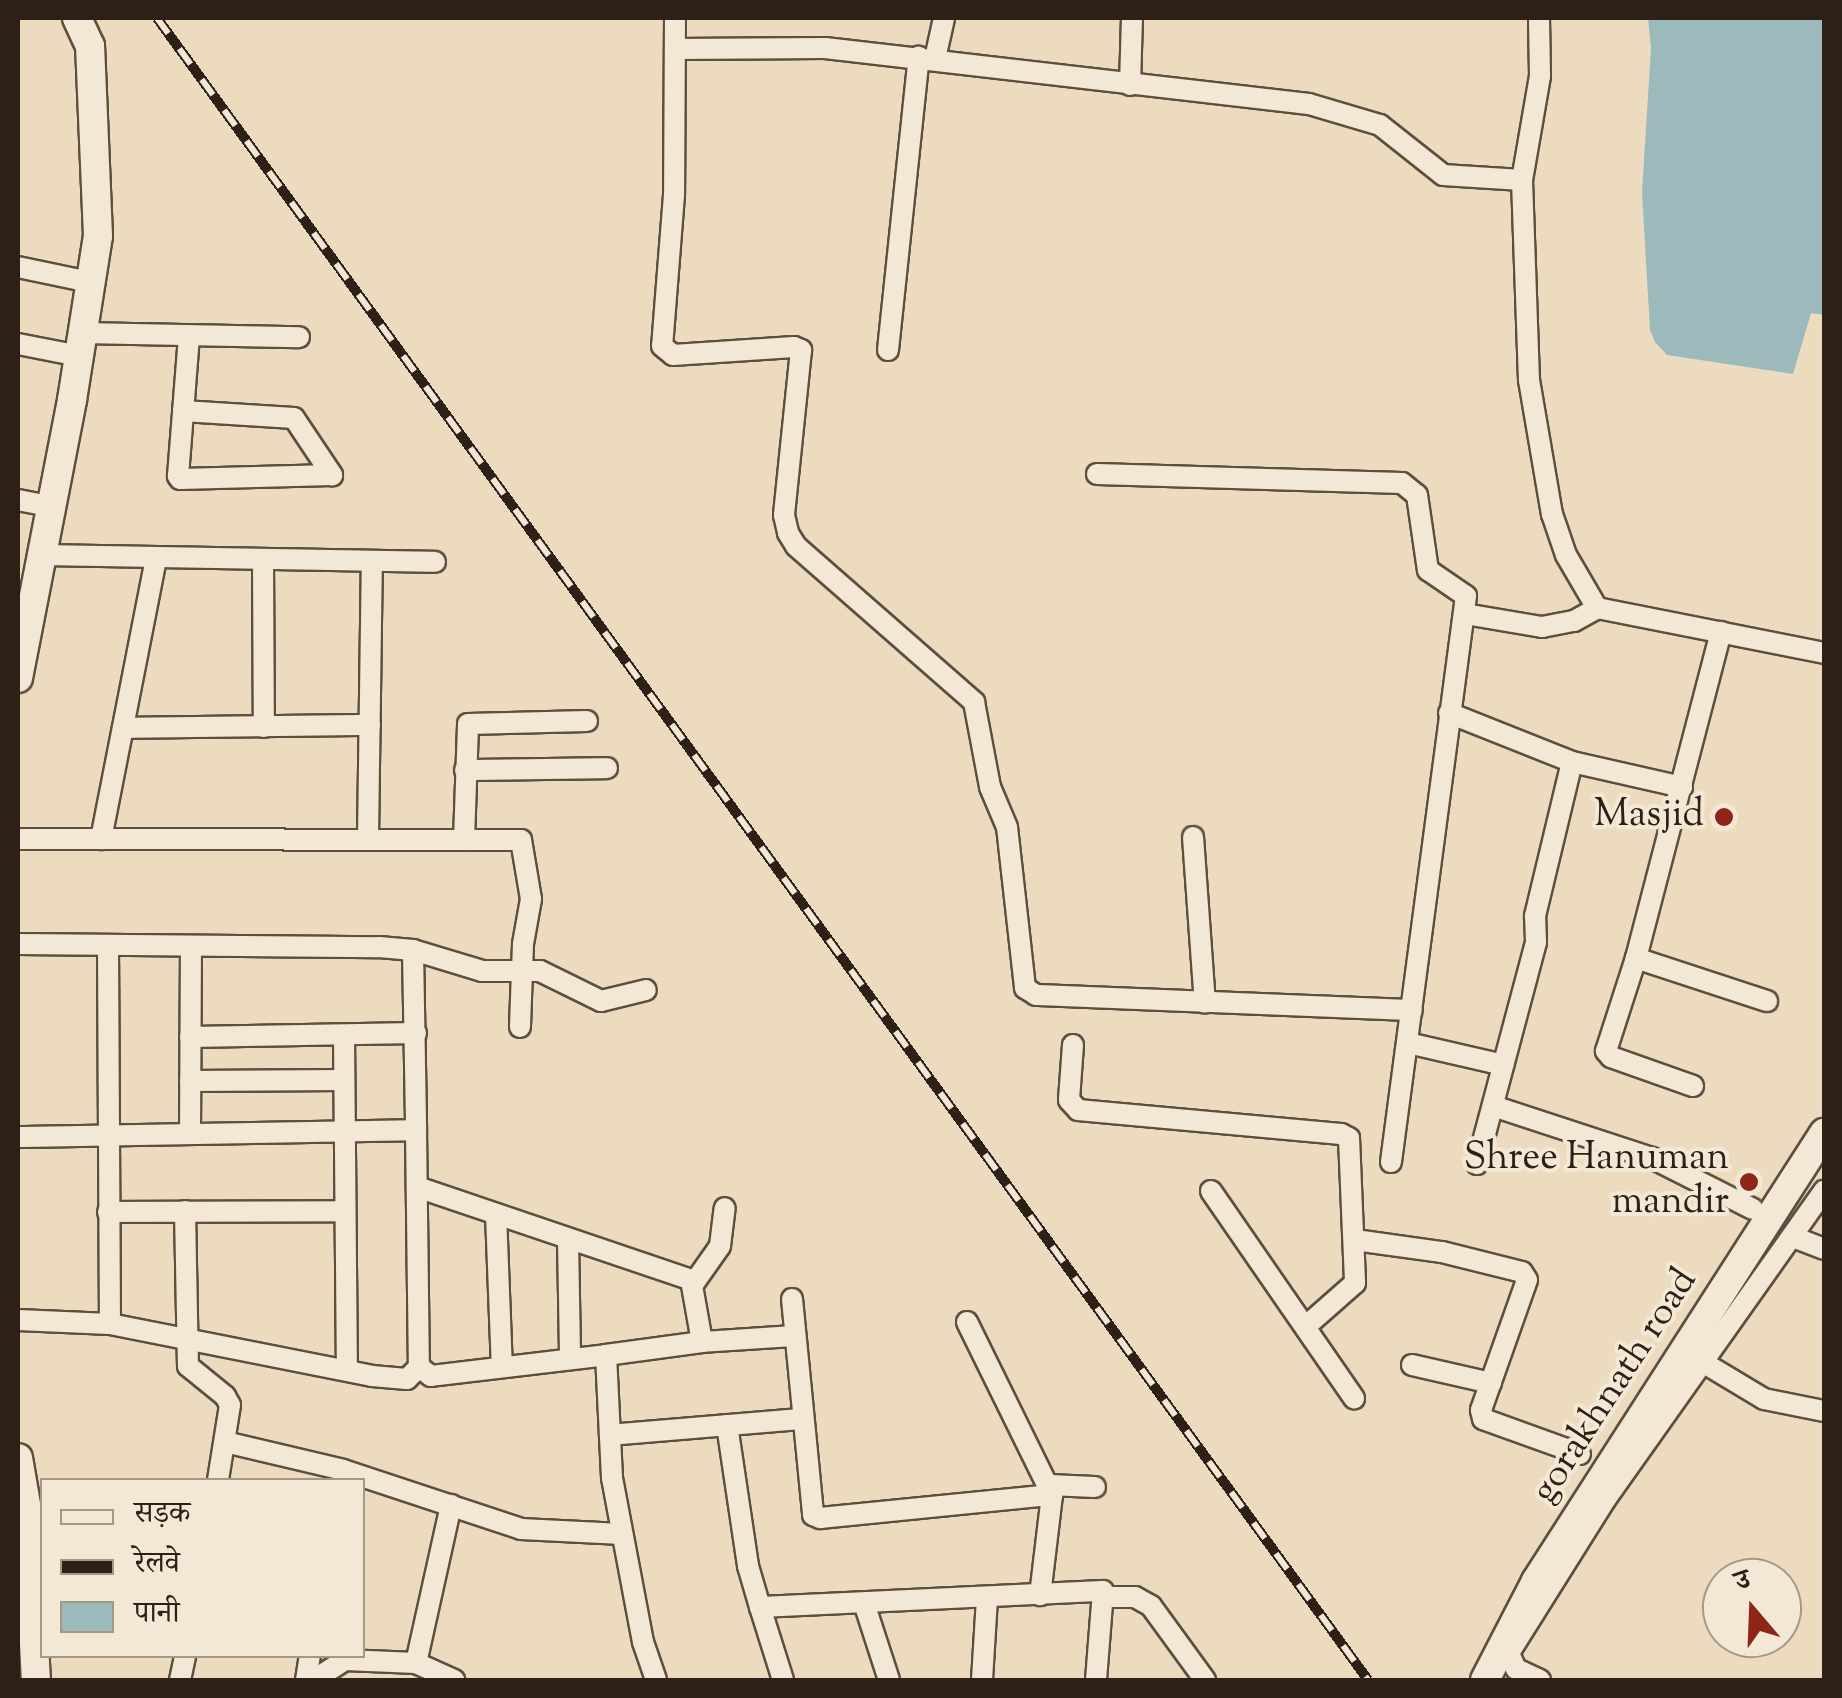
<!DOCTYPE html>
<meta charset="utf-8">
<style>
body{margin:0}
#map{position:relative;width:1842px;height:1698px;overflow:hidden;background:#ecdbbf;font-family:"Sorts Mill Goudy","Noto Serif Devanagari",serif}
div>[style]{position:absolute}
.water>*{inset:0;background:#9cb9bb}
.roads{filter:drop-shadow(2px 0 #5d4f40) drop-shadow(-2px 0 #5d4f40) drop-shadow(0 2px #5d4f40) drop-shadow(0 -2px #5d4f40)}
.street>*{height:20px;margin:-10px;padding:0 10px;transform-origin:10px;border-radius:10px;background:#f3e8d5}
.secondary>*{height:28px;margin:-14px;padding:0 14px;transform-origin:14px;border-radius:14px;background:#f3e8d5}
.rail>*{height:10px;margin-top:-5px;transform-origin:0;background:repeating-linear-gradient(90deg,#f3e8d5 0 19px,#2d2016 0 38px);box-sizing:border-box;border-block:2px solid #2d2016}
.dots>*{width:28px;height:28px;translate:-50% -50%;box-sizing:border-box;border:5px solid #f3e8d5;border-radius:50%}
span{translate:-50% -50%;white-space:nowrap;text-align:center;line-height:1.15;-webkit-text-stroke:8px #f3e8d5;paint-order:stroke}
.poi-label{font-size:38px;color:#2d2016}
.right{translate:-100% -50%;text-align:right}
.street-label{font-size:38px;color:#2d2016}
.frame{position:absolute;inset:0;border:20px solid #2d2016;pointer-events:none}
.legend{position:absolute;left:40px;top:1478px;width:325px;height:180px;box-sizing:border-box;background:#f3e8d5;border:2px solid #a49889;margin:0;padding:12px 18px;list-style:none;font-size:30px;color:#2d2016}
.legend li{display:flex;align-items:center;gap:20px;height:50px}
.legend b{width:50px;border:2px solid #a49889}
.north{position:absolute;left:1702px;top:1558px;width:100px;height:100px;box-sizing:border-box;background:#f3e8d5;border:2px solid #a49889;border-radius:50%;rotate:341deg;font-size:28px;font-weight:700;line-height:40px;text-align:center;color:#2d2016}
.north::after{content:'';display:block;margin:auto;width:35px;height:45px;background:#8f2418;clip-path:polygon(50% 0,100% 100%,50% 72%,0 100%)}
</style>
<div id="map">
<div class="water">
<div style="clip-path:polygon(1648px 18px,1824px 18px,1824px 315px,1811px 313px,1793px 374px,1667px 355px,1655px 342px,1650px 330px,1642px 192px,1651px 48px)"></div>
</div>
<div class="roads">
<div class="street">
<div style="left:675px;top:18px;width:177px;rotate:90.3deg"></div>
<div style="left:674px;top:195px;width:151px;rotate:94.5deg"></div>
<div style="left:662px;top:346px;width:14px;rotate:39deg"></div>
<div style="left:673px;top:355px;width:121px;rotate:-3.8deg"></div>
<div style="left:794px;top:347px;width:8px;rotate:23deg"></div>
<div style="left:801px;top:350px;width:166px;rotate:95.9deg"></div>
<div style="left:784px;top:515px;width:18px;rotate:77deg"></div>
<div style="left:788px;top:533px;width:15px;rotate:58deg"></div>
<div style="left:796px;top:546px;width:237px;rotate:41.2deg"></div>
<div style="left:974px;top:702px;width:86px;rotate:79.3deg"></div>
<div style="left:990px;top:787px;width:43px;rotate:67deg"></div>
<div style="left:1007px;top:827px;width:162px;rotate:83.6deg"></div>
<div style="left:1025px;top:988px;width:13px;rotate:32deg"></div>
<div style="left:1036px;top:995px;width:376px;rotate:2.3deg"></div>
<div style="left:1539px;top:18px;width:58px;rotate:89deg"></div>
<div style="left:1540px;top:76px;width:106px;rotate:99.8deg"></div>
<div style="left:1522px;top:180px;width:200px;rotate:88deg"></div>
<div style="left:1529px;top:380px;width:136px;rotate:80.3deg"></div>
<div style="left:1552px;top:514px;width:43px;rotate:71.1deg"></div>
<div style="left:1566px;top:555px;width:61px;rotate:59.7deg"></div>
<div style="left:1597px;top:608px;width:231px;rotate:11.2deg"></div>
<div style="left:675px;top:49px;width:150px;rotate:-0.4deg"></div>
<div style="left:825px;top:48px;width:487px;rotate:6.6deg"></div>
<div style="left:1309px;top:104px;width:74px;rotate:16.5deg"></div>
<div style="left:1380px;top:125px;width:80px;rotate:38.4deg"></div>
<div style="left:1443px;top:175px;width:79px;rotate:3.6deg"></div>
<div style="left:935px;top:59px;width:42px;rotate:-77.6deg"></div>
<div style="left:1130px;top:85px;width:67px;rotate:-88.3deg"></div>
<div style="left:18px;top:267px;width:74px;rotate:11.8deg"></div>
<div style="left:82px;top:333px;width:217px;rotate:1.1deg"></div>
<div style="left:18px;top:344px;width:62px;rotate:11.1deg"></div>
<div style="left:888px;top:350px;width:295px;rotate:-84deg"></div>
<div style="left:183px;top:411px;width:111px;rotate:3.6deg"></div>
<div style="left:294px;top:418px;width:69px;rotate:56.3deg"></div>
<div style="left:332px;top:475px;width:152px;rotate:178.5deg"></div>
<div style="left:180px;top:479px;width:4px;rotate:-124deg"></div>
<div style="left:178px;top:476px;width:141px;rotate:-85.5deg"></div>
<div style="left:1097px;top:474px;width:305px;rotate:1.7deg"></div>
<div style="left:1402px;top:483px;width:19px;rotate:39deg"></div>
<div style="left:1417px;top:495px;width:76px;rotate:81.7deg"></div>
<div style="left:1428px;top:570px;width:46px;rotate:34.4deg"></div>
<div style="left:1466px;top:596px;width:571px;rotate:97.55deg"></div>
<div style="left:18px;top:500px;width:32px;rotate:11deg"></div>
<div style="left:38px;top:555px;width:397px;rotate:1deg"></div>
<div style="left:263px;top:560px;width:167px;rotate:89.7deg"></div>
<div style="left:1465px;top:614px;width:78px;rotate:9.6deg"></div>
<div style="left:1542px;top:627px;width:33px;rotate:-11deg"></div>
<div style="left:1574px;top:621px;width:26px;rotate:-29deg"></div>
<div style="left:1449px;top:713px;width:132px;rotate:21.7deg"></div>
<div style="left:1572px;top:762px;width:113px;rotate:12.8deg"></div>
<div style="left:123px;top:728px;width:247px;rotate:-0.7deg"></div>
<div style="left:465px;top:770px;width:142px;rotate:-0.8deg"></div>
<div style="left:1193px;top:837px;width:166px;rotate:85.9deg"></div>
<div style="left:368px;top:838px;width:277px;rotate:-89.2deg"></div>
<div style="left:18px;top:839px;width:503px;rotate:0.11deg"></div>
<div style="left:521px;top:840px;width:60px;rotate:80.4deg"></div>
<div style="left:531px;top:899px;width:46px;rotate:100.1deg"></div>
<div style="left:523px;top:944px;width:83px;rotate:92.1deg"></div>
<div style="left:101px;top:839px;width:286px;rotate:-78.9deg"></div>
<div style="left:464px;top:840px;width:116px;rotate:-88deg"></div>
<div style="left:468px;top:724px;width:119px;rotate:-1.4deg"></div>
<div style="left:18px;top:944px;width:361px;rotate:0.5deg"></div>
<div style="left:379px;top:947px;width:34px;rotate:5deg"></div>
<div style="left:413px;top:950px;width:72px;rotate:16.9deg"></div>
<div style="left:482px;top:971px;width:58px"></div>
<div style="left:540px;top:971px;width:68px;rotate:26.2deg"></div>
<div style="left:601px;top:1001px;width:46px;rotate:-13.7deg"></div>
<div style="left:108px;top:945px;width:379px;rotate:89.7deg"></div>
<div style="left:413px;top:950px;width:180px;rotate:89deg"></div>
<div style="left:1636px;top:958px;width:138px;rotate:18.2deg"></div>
<div style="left:344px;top:1035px;width:335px;rotate:89.5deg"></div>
<div style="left:190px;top:1037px;width:226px;rotate:-1deg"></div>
<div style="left:1408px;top:1043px;width:98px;rotate:12.9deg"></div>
<div style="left:1073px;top:1045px;width:55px;rotate:94.2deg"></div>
<div style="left:1069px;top:1100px;width:13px;rotate:48deg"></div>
<div style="left:1078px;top:1110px;width:264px;rotate:5.2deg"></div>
<div style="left:1341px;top:1134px;width:9px;rotate:27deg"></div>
<div style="left:1349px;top:1138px;width:145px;rotate:87.6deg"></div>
<div style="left:1355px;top:1283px;width:65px;rotate:138.7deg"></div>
<div style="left:190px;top:1081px;width:154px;rotate:-0.4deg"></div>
<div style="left:1693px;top:1086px;width:87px;rotate:-160.5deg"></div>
<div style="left:1611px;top:1057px;width:8px;rotate:-130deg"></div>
<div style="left:1606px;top:1051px;width:98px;rotate:-72.1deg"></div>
<div style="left:1636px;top:958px;width:337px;rotate:-75.4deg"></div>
<div style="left:1493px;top:1106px;width:167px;rotate:18.1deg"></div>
<div style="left:1652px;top:1158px;width:113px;rotate:26.8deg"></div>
<div style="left:190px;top:1134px;width:188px;rotate:-89.7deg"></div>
<div style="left:18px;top:1137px;width:398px;rotate:-1deg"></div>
<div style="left:416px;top:1130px;width:237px;rotate:89.3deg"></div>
<div style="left:419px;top:1367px;width:15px;rotate:37deg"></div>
<div style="left:431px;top:1376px;width:176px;rotate:-6.8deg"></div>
<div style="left:606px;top:1355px;width:123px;rotate:87.2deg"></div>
<div style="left:612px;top:1478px;width:167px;rotate:79.3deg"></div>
<div style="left:643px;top:1642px;width:40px;rotate:71.1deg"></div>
<div style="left:1477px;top:1164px;width:230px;rotate:-75.1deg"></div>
<div style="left:1536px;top:942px;width:26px;rotate:-92deg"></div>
<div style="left:1535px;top:916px;width:158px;rotate:-76.5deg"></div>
<div style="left:417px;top:1187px;width:289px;rotate:18.7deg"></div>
<div style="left:691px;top:1280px;width:63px;rotate:79.9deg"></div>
<div style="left:702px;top:1342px;width:97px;rotate:172.3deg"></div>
<div style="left:1211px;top:1191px;width:252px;rotate:55.4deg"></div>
<div style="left:185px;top:1211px;width:155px;rotate:88.9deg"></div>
<div style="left:188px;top:1366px;width:48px;rotate:39deg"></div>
<div style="left:225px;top:1396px;width:10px;rotate:61deg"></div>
<div style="left:230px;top:1405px;width:76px;rotate:99.1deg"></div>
<div style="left:108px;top:1212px;width:237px;rotate:-0.2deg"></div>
<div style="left:496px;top:1214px;width:153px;rotate:87.8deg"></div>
<div style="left:1793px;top:1237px;width:33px;rotate:21deg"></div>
<div style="left:568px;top:1239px;width:120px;rotate:89deg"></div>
<div style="left:1355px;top:1240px;width:88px;rotate:7.9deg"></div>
<div style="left:1442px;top:1252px;width:82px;rotate:14deg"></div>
<div style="left:1522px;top:1272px;width:9px;rotate:58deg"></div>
<div style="left:1527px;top:1280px;width:138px;rotate:109.5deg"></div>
<div style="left:1481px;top:1410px;width:9px;rotate:77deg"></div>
<div style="left:1483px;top:1419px;width:103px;rotate:19.8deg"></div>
<div style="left:694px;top:1283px;width:45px;rotate:-54.9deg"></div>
<div style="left:720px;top:1246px;width:38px;rotate:-83deg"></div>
<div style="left:792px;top:1299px;width:217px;rotate:84.4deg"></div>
<div style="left:813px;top:1515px;width:8px;rotate:23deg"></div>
<div style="left:820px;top:1518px;width:233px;rotate:-5.7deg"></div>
<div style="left:18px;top:1320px;width:92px;rotate:2.5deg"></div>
<div style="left:110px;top:1324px;width:267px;rotate:11.2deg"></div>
<div style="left:372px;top:1376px;width:35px;rotate:5deg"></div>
<div style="left:407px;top:1379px;width:17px;rotate:-45deg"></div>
<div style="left:967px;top:1322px;width:193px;rotate:63.8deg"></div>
<div style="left:1052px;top:1495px;width:101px;rotate:96.8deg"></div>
<div style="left:702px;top:1342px;width:93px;rotate:-3.7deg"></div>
<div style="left:1704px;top:1363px;width:70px;rotate:31deg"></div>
<div style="left:1764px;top:1399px;width:61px;rotate:11.3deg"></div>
<div style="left:1412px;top:1365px;width:81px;rotate:12.8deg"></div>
<div style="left:727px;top:1425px;width:143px;rotate:81.5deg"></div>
<div style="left:748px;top:1566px;width:43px;rotate:73.7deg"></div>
<div style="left:760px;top:1607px;width:343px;rotate:-2.7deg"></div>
<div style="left:1103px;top:1591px;width:89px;rotate:94.5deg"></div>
<div style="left:610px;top:1435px;width:193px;rotate:-4.8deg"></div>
<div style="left:225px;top:1442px;width:121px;rotate:13.3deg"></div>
<div style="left:343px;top:1470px;width:188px;rotate:18.3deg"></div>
<div style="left:521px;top:1529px;width:101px;rotate:2.8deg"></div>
<div style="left:1049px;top:1485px;width:46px;rotate:2.5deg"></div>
<div style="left:1102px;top:1597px;width:33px"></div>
<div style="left:1135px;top:1597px;width:18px;rotate:29deg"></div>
<div style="left:1151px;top:1606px;width:92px;rotate:53.9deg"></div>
<div style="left:864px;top:1603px;width:81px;rotate:72deg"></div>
<div style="left:760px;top:1607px;width:77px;rotate:72.5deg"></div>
<div style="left:416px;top:1663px;width:162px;rotate:-77.5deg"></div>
<div style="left:180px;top:1680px;width:25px;rotate:-78deg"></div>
<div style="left:306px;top:1680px;width:24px;rotate:-81deg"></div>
<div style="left:314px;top:1680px;width:37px;rotate:-33deg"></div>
<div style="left:345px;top:1660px;width:71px;rotate:2.4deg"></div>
<div style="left:416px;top:1663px;width:42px;rotate:24.1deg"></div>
<div style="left:982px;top:1680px;width:82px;rotate:-86.5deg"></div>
<div style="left:1540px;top:1680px;width:26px;rotate:-155deg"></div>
<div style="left:1516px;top:1669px;width:17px;rotate:-114deg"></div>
<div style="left:1509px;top:1653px;width:181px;rotate:-57.9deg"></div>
<div style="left:1605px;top:1500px;width:379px;rotate:-54.7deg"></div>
</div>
<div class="secondary">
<div style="left:18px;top:678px;width:283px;rotate:-79deg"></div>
<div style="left:72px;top:400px;width:166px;rotate:-81deg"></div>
<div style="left:98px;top:236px;width:190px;rotate:-92.4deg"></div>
<div style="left:90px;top:46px;width:31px;rotate:-115deg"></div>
<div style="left:18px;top:1458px;width:53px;rotate:80.2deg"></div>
<div style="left:27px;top:1510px;width:170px;rotate:87deg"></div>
<div style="left:1485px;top:1680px;width:111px;rotate:-62.7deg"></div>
<div style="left:1536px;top:1581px;width:533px;rotate:-57.26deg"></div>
</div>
</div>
<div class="rail">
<div style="left:157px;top:18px;width:2056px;rotate:53.92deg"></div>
</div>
<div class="dots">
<div style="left:1724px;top:817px;background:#8f2418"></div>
<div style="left:1749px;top:1182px;background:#8f2418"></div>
</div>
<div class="poi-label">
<span class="right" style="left:1704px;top:817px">Masjid</span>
<span class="right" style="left:1729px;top:1182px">Shree Hanuman<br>mandir</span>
</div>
<div class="street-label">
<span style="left:1616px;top:1387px;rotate:-57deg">gorakhnath road</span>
</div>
<div class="frame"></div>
<ul class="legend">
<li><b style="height:12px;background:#f3e8d5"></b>सड़क</li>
<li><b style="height:12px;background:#2d2016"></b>रेलवे</li>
<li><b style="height:28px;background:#9cb9bb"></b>पानी</li>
</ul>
<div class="north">उ</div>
</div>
